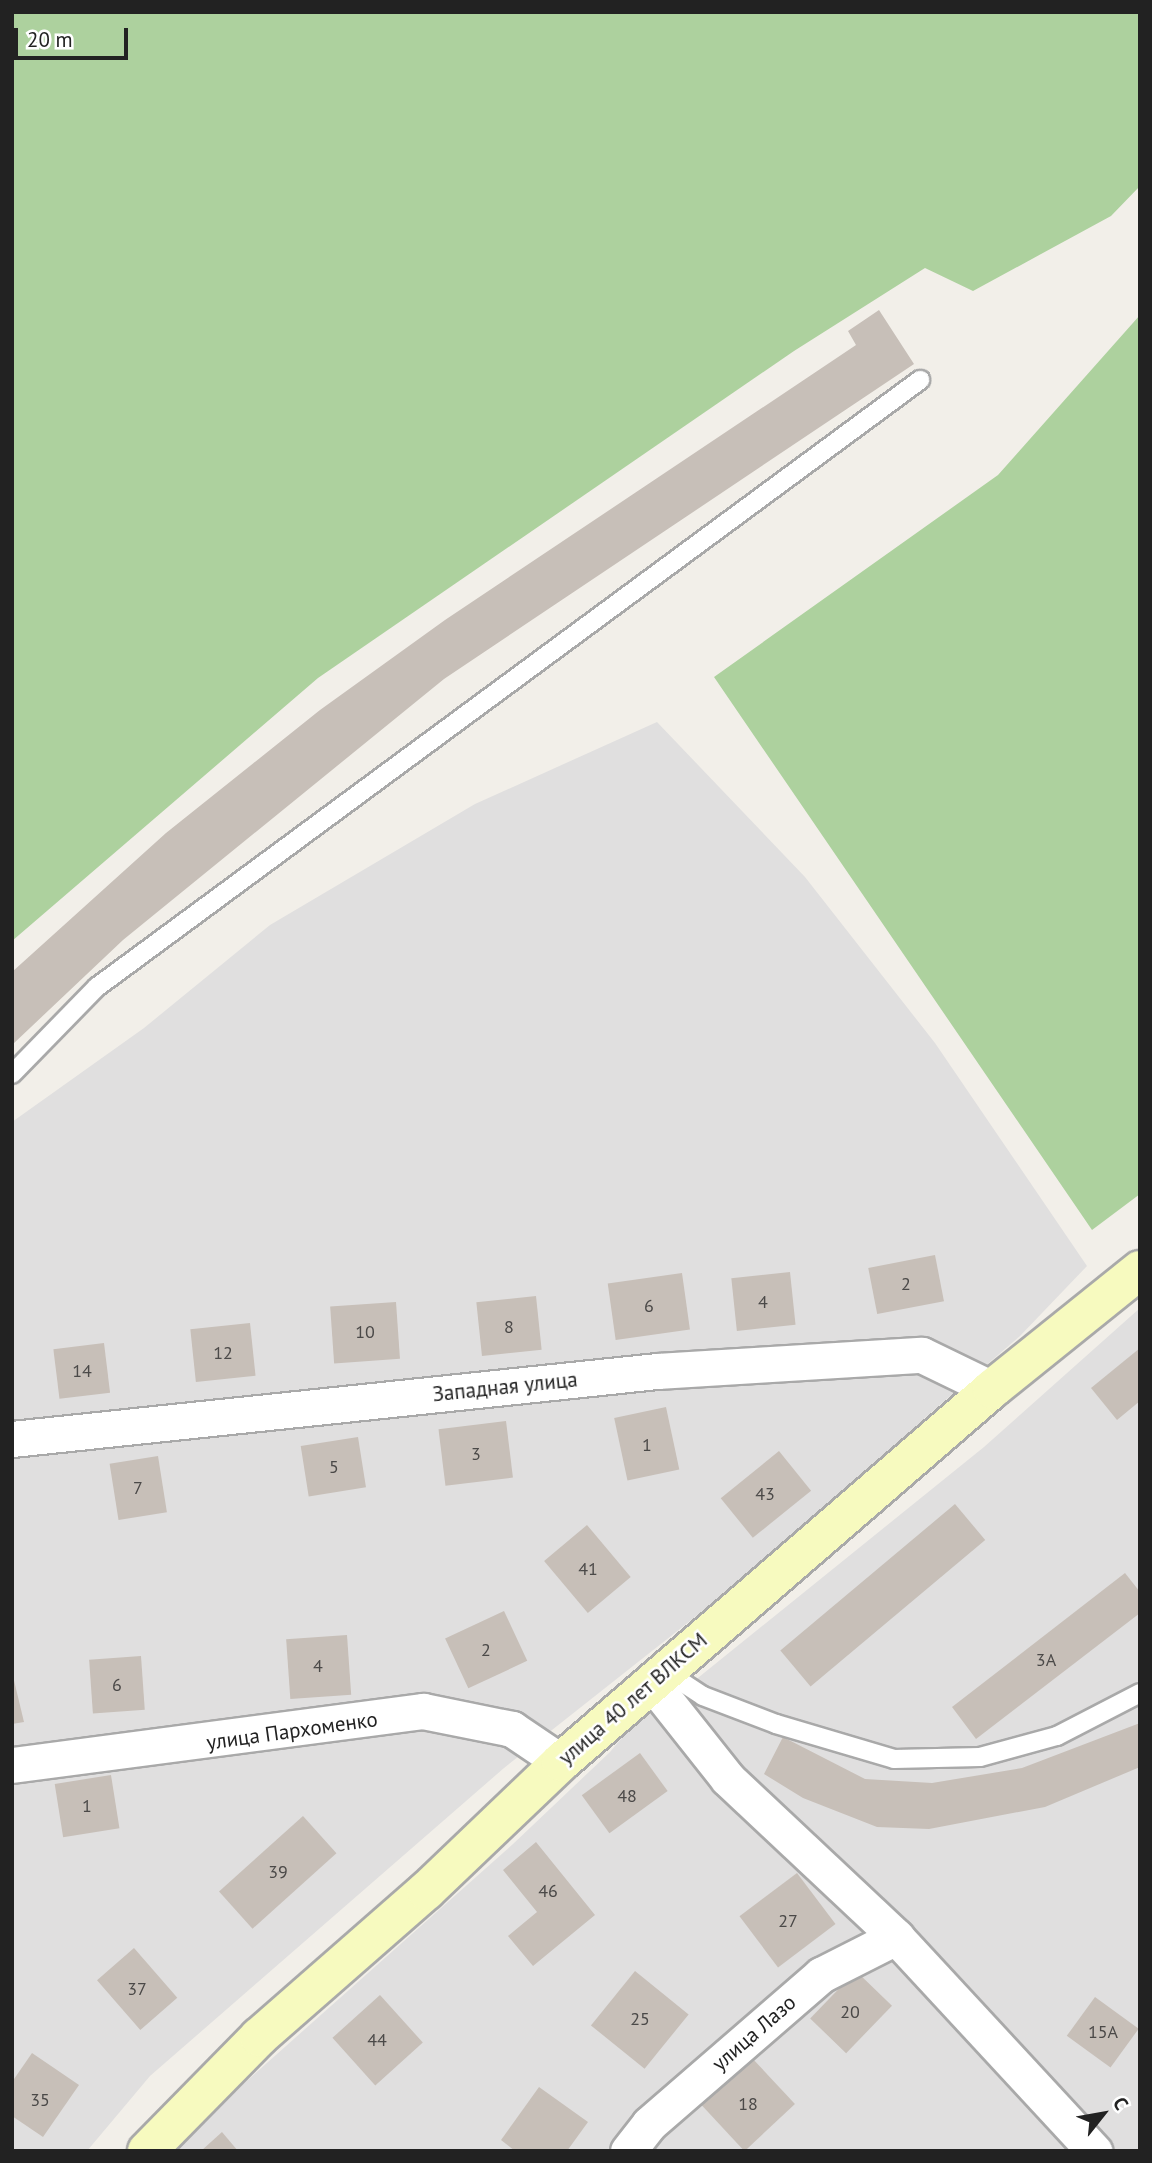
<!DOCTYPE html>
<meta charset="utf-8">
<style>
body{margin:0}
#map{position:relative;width:1152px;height:2163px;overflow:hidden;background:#f2efe9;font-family:"PT Sans",sans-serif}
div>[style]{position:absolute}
.residential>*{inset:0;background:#e0dfdf}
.forest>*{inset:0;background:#add19e}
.building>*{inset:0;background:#c7bfb8;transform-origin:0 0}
.roads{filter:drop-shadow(2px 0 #a9a9a9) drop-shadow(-2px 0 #a9a9a9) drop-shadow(0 2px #a9a9a9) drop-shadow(0 -2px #a9a9a9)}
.lane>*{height:18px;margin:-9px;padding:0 9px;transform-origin:9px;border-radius:9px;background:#fff}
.street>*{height:35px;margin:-17.5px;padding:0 17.5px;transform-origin:17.5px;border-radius:17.5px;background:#fff}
.secondary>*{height:38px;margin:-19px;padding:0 19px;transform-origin:19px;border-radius:19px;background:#f7fabf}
span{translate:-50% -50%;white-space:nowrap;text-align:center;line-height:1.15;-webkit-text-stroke:5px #fff;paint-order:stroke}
.number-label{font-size:18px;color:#4b4948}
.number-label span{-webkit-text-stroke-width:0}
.street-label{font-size:21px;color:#222}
.frame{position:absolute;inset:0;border:14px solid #222;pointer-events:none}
.north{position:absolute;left:1068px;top:2079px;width:70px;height:70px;-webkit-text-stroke:5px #fff;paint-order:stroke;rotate:59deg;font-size:19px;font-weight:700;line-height:28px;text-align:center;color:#222}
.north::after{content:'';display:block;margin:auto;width:24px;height:32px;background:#222;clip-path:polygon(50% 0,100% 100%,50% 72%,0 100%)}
.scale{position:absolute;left:14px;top:28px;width:114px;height:32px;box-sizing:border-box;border:4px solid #222;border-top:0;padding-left:9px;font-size:21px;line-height:24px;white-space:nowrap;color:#222;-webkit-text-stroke:5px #fff;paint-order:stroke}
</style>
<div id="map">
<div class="residential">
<div style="clip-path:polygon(657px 722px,805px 877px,935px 1043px,1087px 1266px,1020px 1336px,926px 1417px,828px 1512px,504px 1768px,150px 2076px,87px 2151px,12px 2151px,12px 1122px,144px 1028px,270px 925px,475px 804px)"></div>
<div style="clip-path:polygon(1140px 1308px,1140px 2151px,1112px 2151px,913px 1926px,755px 1788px,678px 1694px,984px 1447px)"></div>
<div style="clip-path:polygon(651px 1703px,1077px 2151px,168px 2151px,513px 1844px,610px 1752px)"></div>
</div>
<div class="forest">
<div style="clip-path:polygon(12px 12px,1140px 12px,1140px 186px,1111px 216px,973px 291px,925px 268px,794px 351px,318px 678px,12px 941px)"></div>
<div style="clip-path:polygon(1140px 315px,1140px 1194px,1092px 1230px,714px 677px,998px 475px)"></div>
</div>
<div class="building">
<div style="clip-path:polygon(879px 310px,914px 364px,444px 679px,123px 940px,12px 1045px,12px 972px,166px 833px,320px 710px,445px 620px,856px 345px,848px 331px)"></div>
<div style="left:935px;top:1255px;width:47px;height:68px;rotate:79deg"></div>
<div style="left:790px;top:1272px;width:53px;height:59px;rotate:84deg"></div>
<div style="left:682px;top:1273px;width:57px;height:75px;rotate:82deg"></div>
<div style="left:536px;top:1296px;width:54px;height:60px;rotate:84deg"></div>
<div style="left:396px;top:1302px;width:57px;height:66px;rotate:86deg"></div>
<div style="left:250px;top:1323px;width:53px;height:60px;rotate:84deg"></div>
<div style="left:104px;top:1343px;width:50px;height:51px;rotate:83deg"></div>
<div style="clip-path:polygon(1140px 1348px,1140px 1401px,1117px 1420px,1091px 1388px)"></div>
<div style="left:666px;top:1407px;width:64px;height:53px;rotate:78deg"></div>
<div style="left:506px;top:1421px;width:57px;height:68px;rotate:83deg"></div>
<div style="left:358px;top:1437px;width:51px;height:58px;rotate:81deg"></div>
<div style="left:779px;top:1451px;width:51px;height:75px;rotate:51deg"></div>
<div style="left:158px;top:1456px;width:57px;height:49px;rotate:81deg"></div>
<div style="left:955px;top:1504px;width:47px;height:228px;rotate:50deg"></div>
<div style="left:587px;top:1525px;width:68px;height:56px;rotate:50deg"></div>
<div style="clip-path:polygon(1125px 1573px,1140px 1592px,1140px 1613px,976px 1739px,952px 1707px)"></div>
<div style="left:504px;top:1611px;width:55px;height:65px;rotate:65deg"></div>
<div style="left:347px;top:1635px;width:60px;height:61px;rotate:86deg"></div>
<div style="left:141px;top:1656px;width:54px;height:52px;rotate:86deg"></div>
<div style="clip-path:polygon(12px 1672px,24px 1722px,12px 1724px)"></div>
<div style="clip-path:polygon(1140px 1723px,1140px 1767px,1045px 1807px,929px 1829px,877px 1827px,803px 1798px,764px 1774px,783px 1737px,865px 1779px,932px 1783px,1022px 1768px)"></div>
<div style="left:640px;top:1753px;width:47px;height:72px;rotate:54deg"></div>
<div style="left:111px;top:1775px;width:54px;height:57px;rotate:81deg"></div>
<div style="left:303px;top:1816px;width:50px;height:113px;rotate:48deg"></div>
<div style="clip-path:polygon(536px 1842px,595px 1915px,533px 1966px,508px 1936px,537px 1912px,503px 1870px)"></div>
<div style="left:797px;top:1873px;width:64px;height:72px;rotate:53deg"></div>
<div style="left:134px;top:1948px;width:66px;height:49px;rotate:49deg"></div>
<div style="left:635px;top:1971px;width:69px;height:70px;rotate:39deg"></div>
<div style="left:856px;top:1971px;width:50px;height:66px;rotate:44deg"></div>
<div style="left:380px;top:1995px;width:64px;height:64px;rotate:48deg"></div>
<div style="left:1095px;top:1997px;width:54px;height:48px;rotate:36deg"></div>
<div style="clip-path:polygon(32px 2053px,79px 2085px,43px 2137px,12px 2116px,12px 2082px)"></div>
<div style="left:752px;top:2058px;width:63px;height:69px;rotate:47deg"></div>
<div style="clip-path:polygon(539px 2087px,588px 2122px,567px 2151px,515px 2151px,501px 2140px)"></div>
<div style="clip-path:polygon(222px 2132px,238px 2151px,201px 2151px)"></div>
</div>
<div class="roads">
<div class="lane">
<div style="left:12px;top:1074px;width:122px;rotate:-45.7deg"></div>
<div style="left:97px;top:987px;width:1023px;rotate:-36.41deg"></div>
<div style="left:665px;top:1671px;width:45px;rotate:33.3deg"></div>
<div style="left:703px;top:1696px;width:78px;rotate:21deg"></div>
<div style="left:776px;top:1724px;width:123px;rotate:16.5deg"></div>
<div style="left:894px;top:1759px;width:86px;rotate:-1.3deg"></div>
<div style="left:980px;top:1757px;width:80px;rotate:-15.3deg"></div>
<div style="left:1057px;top:1736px;width:93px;rotate:-27.4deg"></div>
</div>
<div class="street">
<div style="left:12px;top:1439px;width:649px;rotate:-6.02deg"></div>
<div style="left:657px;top:1371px;width:265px;rotate:-3.5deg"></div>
<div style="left:922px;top:1355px;width:78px;rotate:25.9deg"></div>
<div style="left:652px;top:1683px;width:122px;rotate:51.6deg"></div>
<div style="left:728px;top:1779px;width:231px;rotate:43.2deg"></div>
<div style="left:896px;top:1937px;width:292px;rotate:47.2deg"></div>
<div style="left:12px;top:1765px;width:415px;rotate:-7.5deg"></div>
<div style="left:423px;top:1711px;width:91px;rotate:11.4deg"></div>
<div style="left:512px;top:1729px;width:59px;rotate:34deg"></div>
<div style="left:628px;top:2151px;width:34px;rotate:-52deg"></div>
<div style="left:649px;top:2124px;width:228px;rotate:-40.9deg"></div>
<div style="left:821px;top:1975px;width:84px;rotate:-26.9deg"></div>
</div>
<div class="secondary">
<div style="left:147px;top:2151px;width:160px;rotate:-45.5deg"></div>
<div style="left:259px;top:2037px;width:222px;rotate:-41.2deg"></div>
<div style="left:426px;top:1891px;width:187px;rotate:-43.7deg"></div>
<div style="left:561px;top:1762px;width:570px;rotate:-40.87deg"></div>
<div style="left:992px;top:1389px;width:190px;rotate:-38.8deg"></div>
</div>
</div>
<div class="number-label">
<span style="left:906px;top:1284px">2</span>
<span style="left:763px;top:1302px">4</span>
<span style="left:649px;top:1306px">6</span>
<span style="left:509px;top:1327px">8</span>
<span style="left:365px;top:1332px">10</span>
<span style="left:223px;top:1353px">12</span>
<span style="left:82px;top:1371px">14</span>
<span style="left:647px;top:1445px">1</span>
<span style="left:476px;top:1454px">3</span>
<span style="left:334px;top:1467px">5</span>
<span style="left:138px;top:1488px">7</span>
<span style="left:765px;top:1494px">43</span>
<span style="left:588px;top:1569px">41</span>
<span style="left:486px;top:1650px">2</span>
<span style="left:1046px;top:1660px">3А</span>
<span style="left:318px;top:1666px">4</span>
<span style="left:117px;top:1685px">6</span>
<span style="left:627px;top:1796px">48</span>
<span style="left:87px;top:1806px">1</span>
<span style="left:278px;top:1872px">39</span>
<span style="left:548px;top:1891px">46</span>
<span style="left:788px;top:1921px">27</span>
<span style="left:137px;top:1989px">37</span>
<span style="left:850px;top:2012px">20</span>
<span style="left:640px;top:2019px">25</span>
<span style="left:1103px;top:2032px">15А</span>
<span style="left:377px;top:2040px">44</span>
<span style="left:40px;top:2100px">35</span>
<span style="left:748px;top:2104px">18</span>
</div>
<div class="street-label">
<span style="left:505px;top:1387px;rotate:-6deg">Западная улица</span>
<span style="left:633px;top:1699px;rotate:-41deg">улица 40 лет ВЛКСМ</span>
<span style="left:292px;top:1731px;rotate:-8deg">улица Пархоменко</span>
<span style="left:754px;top:2033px;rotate:-41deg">улица Лазо</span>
</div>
<div class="frame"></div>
<div class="north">С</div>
<div class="scale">20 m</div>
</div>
